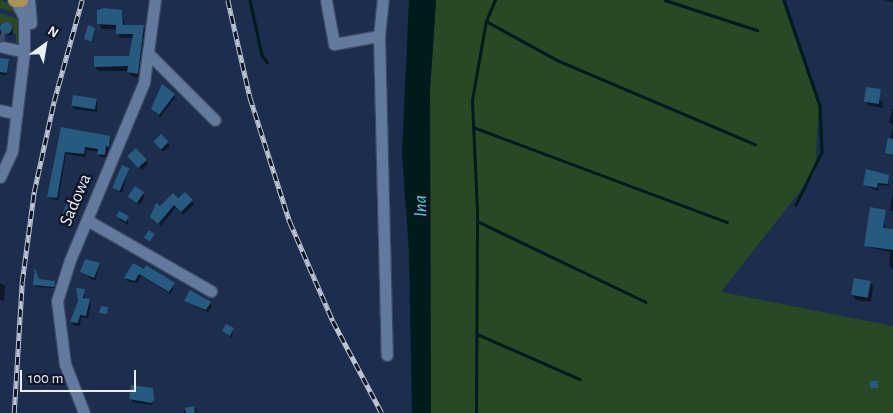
<!DOCTYPE html>
<style>
body{margin:0}
#map{position:relative;width:893px;height:413px;overflow:hidden;background:#1c2d4d;font-family:"Alegreya Sans",sans-serif}
div>[style]{position:absolute}
.green>*{inset:0;background:#294825}
.water>*{inset:0;background:#011a1c}
.shadow>*{inset:0;background:#0007}
.stream>*{height:2.5px;margin:-1.25px;padding:0 1.25px;transform-origin:1.25px;border-radius:1.25px;background:#011a1c}
.building>*{inset:0;background:#265a7e;transform-origin:0 0}
.round{border-radius:50%}
.minor-tunnel>*{height:11px;margin-top:-5.5px;transform-origin:0;background:repeating-linear-gradient(90deg,#3b4a67 0 11px,transparent 0 16.5px)}
.roads{filter:drop-shadow(1px 0 #3c4962) drop-shadow(-1px 0 #3c4962) drop-shadow(0 1px #3c4962) drop-shadow(0 -1px #3c4962)}
.minor>*{height:11px;margin:-5.5px;padding:0 5.5px;transform-origin:5.5px;border-radius:5.5px;background:#64799e}
.major>*{height:14px;margin:-7px;padding:0 7px;transform-origin:7px;border-radius:7px;background:#ac9255}
.rail>*{height:4.5px;margin-top:-2.25px;transform-origin:0;background:repeating-linear-gradient(90deg,#0e1624 0 8px,#bbc4d5 0 16px);box-sizing:border-box;border-block:1px solid #bbc4d5}
span{translate:-50% -50%;white-space:nowrap;text-align:center;line-height:1.15;-webkit-text-stroke:4.5px #0e1624;paint-order:stroke}
.street-label{font-size:18px;color:#e8effb}
.water-label{font-size:19px;color:#56d3dc;font-style:italic}
.north{position:absolute;left:20px;top:20px;width:50px;height:50px;-webkit-text-stroke:4px #0e1624;paint-order:stroke;rotate:32deg;font-size:14px;font-weight:700;line-height:20px;text-align:center;color:#e8effb}
.north::after{content:'';display:block;margin:auto;width:18px;height:22px;background:#e8effb;clip-path:polygon(50% 0,100% 100%,50% 72%,0 100%)}
.scale{position:absolute;left:20px;top:370px;width:116px;height:22px;box-sizing:border-box;border:2px solid #e8effb;border-top:0;padding-left:6px;font-size:15px;line-height:18px;white-space:nowrap;color:#e8effb;-webkit-text-stroke:4px #0e1624;paint-order:stroke}
</style>
<div id="map">
<div class="green">
<div style="clip-path:polygon(0 0,13px 5px,20px 14px,0 8px)"></div>
<div style="clip-path:polygon(436px 0,782px 0,819px 108px,815px 172px,721px 292px,893px 326px,893px 413px,431px 413px,430px 90px)"></div>
<div style="clip-path:polygon(0 13px,19px 19px,18px 47px,16px 48px,16px 34px,13px 34px,12px 25px,5px 22px,0 24px)"></div>
</div>
<div class="water">
<div style="clip-path:polygon(409px 0,436px 0,430px 92px,431px 413px,412px 413px,409px 252px,402px 153px)"></div>
</div>
<div class="shadow">
<div style="clip-path:polygon(893px 0,893px 2px,883px 0)"></div>
<div style="clip-path:polygon(98px 11px,122px 11px,125px 27px,143px 27px,146px 31px,140px 78px,131px 76px,128px 71px,98px 71px,95px 66px,131px 57px,134px 38px,120px 38px,118px 29px,101px 29px)"></div>
<div style="clip-path:polygon(5px 23px,12px 27px,13px 35px,6px 35px,0 45px,0 26px)"></div>
<div style="clip-path:polygon(94px 28px,95px 31px,93px 43px,85px 39px)"></div>
<div style="clip-path:polygon(0 59px,9px 62px,7px 75px,0 74px)"></div>
<div style="clip-path:polygon(174px 95px,175px 98px,160px 117px,154px 112px,152px 109px)"></div>
<div style="clip-path:polygon(866px 98px,882px 101px,883px 108px,867px 105px)"></div>
<div style="clip-path:polygon(97px 100px,97px 112px,74px 109px,73px 106px)"></div>
<div style="clip-path:polygon(892px 109px,893px 109px,893px 125px,889px 122px)"></div>
<div style="clip-path:polygon(893px 127px,893px 157px,886px 153px)"></div>
<div style="clip-path:polygon(62px 128px,111px 140px,106px 157px,100px 157px,99px 152px,86px 150px,85px 157px,66px 154px,58px 201px,48px 197px)"></div>
<div style="clip-path:polygon(154px 142px,168px 143px,170px 146px,163px 152px)"></div>
<div style="clip-path:polygon(131px 160px,146px 161px,148px 164px,142px 170px)"></div>
<div style="clip-path:polygon(128px 169px,122px 193px,115px 190px,114px 188px)"></div>
<div style="clip-path:polygon(888px 176px,889px 186px,879px 185px,878px 191px,864px 185px)"></div>
<div style="clip-path:polygon(136px 188px,145px 196px,140px 205px,130px 197px)"></div>
<div style="clip-path:polygon(185px 193px,194px 204px,183px 215px,176px 207px,161px 226px,154px 221px,152px 217px,160px 208px)"></div>
<div style="clip-path:polygon(892px 196px,893px 197px,893px 211px,890px 210px)"></div>
<div style="clip-path:polygon(76px 208px,78px 211px,71px 227px,63px 224px,61px 220px)"></div>
<div style="clip-path:polygon(885px 211px,884px 229px,893px 230px,893px 270px,889px 266px,890px 252px,865px 246px)"></div>
<div style="clip-path:polygon(120px 212px,128px 217px,128px 225px,119px 219px)"></div>
<div style="clip-path:polygon(100px 264px,95px 281px,81px 272px)"></div>
<div style="clip-path:polygon(133px 264px,174px 284px,171px 294px,141px 276px,137px 283px,127px 281px,126px 278px)"></div>
<div style="clip-path:polygon(39px 280px,54px 282px,54px 288px,36px 287px)"></div>
<div style="clip-path:polygon(870px 282px,873px 287px,871px 302px,856px 300px,853px 295px)"></div>
<div style="clip-path:polygon(0 283px,5px 286px,4px 301px,0 300px)"></div>
<div style="clip-path:polygon(84px 290px,85px 300px,91px 304px,88px 318px,81px 317px,80px 326px,73px 325px,71px 322px)"></div>
<div style="clip-path:polygon(185px 301px,210px 303px,212px 306px,208px 312px)"></div>
<div style="clip-path:polygon(233px 329px,232px 338px,223px 331px)"></div>
<div style="clip-path:polygon(131px 386px,153px 389px,152px 405px,132px 402px)"></div>
<div style="clip-path:polygon(194px 407px,198px 413px,184px 413px,184px 411px)"></div>
</div>
<div class="stream">
<div style="left:250px;top:0;width:56px;rotate:77.7deg"></div>
<div style="left:262px;top:55px;width:9px;rotate:54deg"></div>
<div style="left:665px;top:0;width:97px;rotate:18.1deg"></div>
<div style="left:784px;top:0;width:112px;rotate:71.2deg"></div>
<div style="left:820px;top:106px;width:46px;rotate:87.5deg"></div>
<div style="left:822px;top:152px;width:59px;rotate:116.1deg"></div>
<div style="left:486px;top:21px;width:83px;rotate:28.7deg"></div>
<div style="left:559px;top:61px;width:213px;rotate:23deg"></div>
<div style="left:473px;top:127px;width:271px;rotate:20.5deg"></div>
<div style="left:477px;top:221px;width:187px;rotate:25.6deg"></div>
<div style="left:477px;top:334px;width:112px;rotate:23.6deg"></div>
<div style="left:476px;top:413px;width:202px;rotate:-89.7deg"></div>
<div style="left:477px;top:211px;width:111px;rotate:-92.6deg"></div>
<div style="left:472px;top:100px;width:80px;rotate:-80deg"></div>
<div style="left:486px;top:21px;width:23px;rotate:-67deg"></div>
</div>
<div class="building">
<div style="clip-path:polygon(104px 8px,122px 10px,123px 25px,144px 25px,138px 74px,127px 72px,128px 66px,94px 67px,94px 56px,129px 56px,133px 34px,116px 34px,116px 25px,97px 24px,97px 10px)"></div>
<div class="round" style="left:0;top:22px;width:12px;height:12px"></div>
<div style="clip-path:polygon(88px 25px,95px 28px,92px 42px,84px 39px)"></div>
<div style="clip-path:polygon(0 58px,9px 59px,7px 73px,0 72px)"></div>
<div style="clip-path:polygon(162px 84px,175px 94px,159px 115px,151px 109px)"></div>
<div style="left:866px;top:87px;width:15px;height:15px;rotate:8deg"></div>
<div style="left:73px;top:95px;width:24px;height:11px;rotate:9deg"></div>
<div style="clip-path:polygon(61px 127px,110px 136px,109px 147px,106px 146px,105px 155px,97px 154px,98px 149px,85px 147px,84px 154px,65px 152px,57px 198px,47px 197px)"></div>
<div style="left:161px;top:134px;width:11px;height:11px;rotate:45deg"></div>
<div style="clip-path:polygon(888px 138px,893px 139px,893px 155px,885px 153px)"></div>
<div style="left:136px;top:148px;width:16px;height:12px;rotate:47deg"></div>
<div style="left:122px;top:165px;width:8px;height:25px;rotate:23deg"></div>
<div style="clip-path:polygon(866px 169px,889px 175px,888px 184px,878px 183px,877px 188px,863px 185px)"></div>
<div style="left:135px;top:186px;width:11px;height:13px;rotate:34deg"></div>
<div style="clip-path:polygon(185px 192px,193px 200px,181px 212px,174px 205px,158px 224px,150px 217px,156px 203px,160px 206px,173px 193px,178px 198px)"></div>
<div style="left:67px;top:203px;width:11px;height:18px;rotate:22deg"></div>
<div style="clip-path:polygon(870px 207px,886px 210px,883px 228px,893px 229px,893px 250px,864px 246px)"></div>
<div style="clip-path:polygon(119px 211px,129px 216px,126px 222px,116px 216px)"></div>
<div style="left:149px;top:230px;width:7px;height:9px;rotate:34deg"></div>
<div style="clip-path:polygon(85px 259px,100px 263px,94px 278px,80px 272px)"></div>
<div style="clip-path:polygon(133px 263px,144px 269px,146px 265px,175px 283px,169px 292px,139px 274px,135px 281px,124px 278px)"></div>
<div style="clip-path:polygon(35px 268px,39px 279px,55px 281px,54px 287px,33px 285px)"></div>
<div style="left:854px;top:278px;width:17px;height:17px;rotate:10deg"></div>
<div style="clip-path:polygon(76px 288px,85px 289px,83px 298px,90px 299px,86px 316px,80px 315px,78px 323px,70px 322px,78px 301px)"></div>
<div style="clip-path:polygon(190px 290px,211px 302px,206px 310px,184px 301px)"></div>
<div style="clip-path:polygon(101px 306px,108px 307px,107px 314px,99px 313px)"></div>
<div style="clip-path:polygon(226px 324px,234px 328px,230px 336px,222px 331px)"></div>
<div style="left:870px;top:381px;width:8px;height:7px"></div>
<div style="clip-path:polygon(131px 385px,153px 388px,154px 400px,151px 403px,129px 399px)"></div>
<div style="clip-path:polygon(194px 406px,195px 413px,186px 413px,185px 408px)"></div>
</div>
<div class="minor-tunnel">
<div style="left:0;top:36px;width:5px;rotate:11deg"></div>
</div>
<div class="roads">
<div class="minor">
<div style="left:29px;top:0;width:23px;rotate:85deg"></div>
<div style="left:326px;top:0;width:45px;rotate:79.7deg"></div>
<div style="left:334px;top:44px;width:46px;rotate:-10.1deg"></div>
<div style="left:379px;top:36px;width:36px;rotate:-84deg"></div>
<div style="left:379px;top:36px;width:319px;rotate:88.6deg"></div>
<div style="left:3px;top:47px;width:22px;rotate:13deg"></div>
<div style="left:149px;top:54px;width:93px;rotate:45deg"></div>
<div style="left:0;top:110px;width:17px;rotate:13deg"></div>
<div style="left:0;top:177px;width:29px;rotate:-65deg"></div>
<div style="left:12px;top:151px;width:100px;rotate:-83.1deg"></div>
<div style="left:24px;top:52px;width:35px;rotate:-90deg"></div>
<div style="left:24px;top:17px;width:19px;rotate:-118deg"></div>
<div style="left:87px;top:220px;width:143px;rotate:29.8deg"></div>
<div style="left:84px;top:413px;width:53px;rotate:-111.2deg"></div>
<div style="left:65px;top:364px;width:64px;rotate:-97.2deg"></div>
<div style="left:57px;top:301px;width:43px;rotate:-72.4deg"></div>
<div style="left:70px;top:260px;width:193px;rotate:-67.4deg"></div>
<div style="left:144px;top:82px;width:83px;rotate:-82.4deg"></div>
</div>
<div class="major">
<div style="left:15px;top:0;width:6px"></div>
</div>
</div>
<div class="rail">
<div style="left:228px;top:0;width:99px;rotate:77.2deg"></div>
<div style="left:250px;top:97px;width:131px;rotate:72.3deg"></div>
<div style="left:290px;top:222px;width:108px;rotate:66.5deg"></div>
<div style="left:333px;top:321px;width:104px;rotate:62deg"></div>
<div style="left:14px;top:413px;width:131px;rotate:-86.5deg"></div>
<div style="left:22px;top:282px;width:91px;rotate:-82.4deg"></div>
<div style="left:34px;top:192px;width:93px;rotate:-77.6deg"></div>
<div style="left:54px;top:101px;width:105px;rotate:-74.5deg"></div>
</div>
<div class="street-label">
<span style="left:76px;top:200px;rotate:-67deg">Sadowa</span>
</div>
<div class="water-label">
<span style="left:421px;top:206px;rotate:-91deg">Ina</span>
</div>
<div class="north">N</div>
<div class="scale">100 m</div>
</div>
